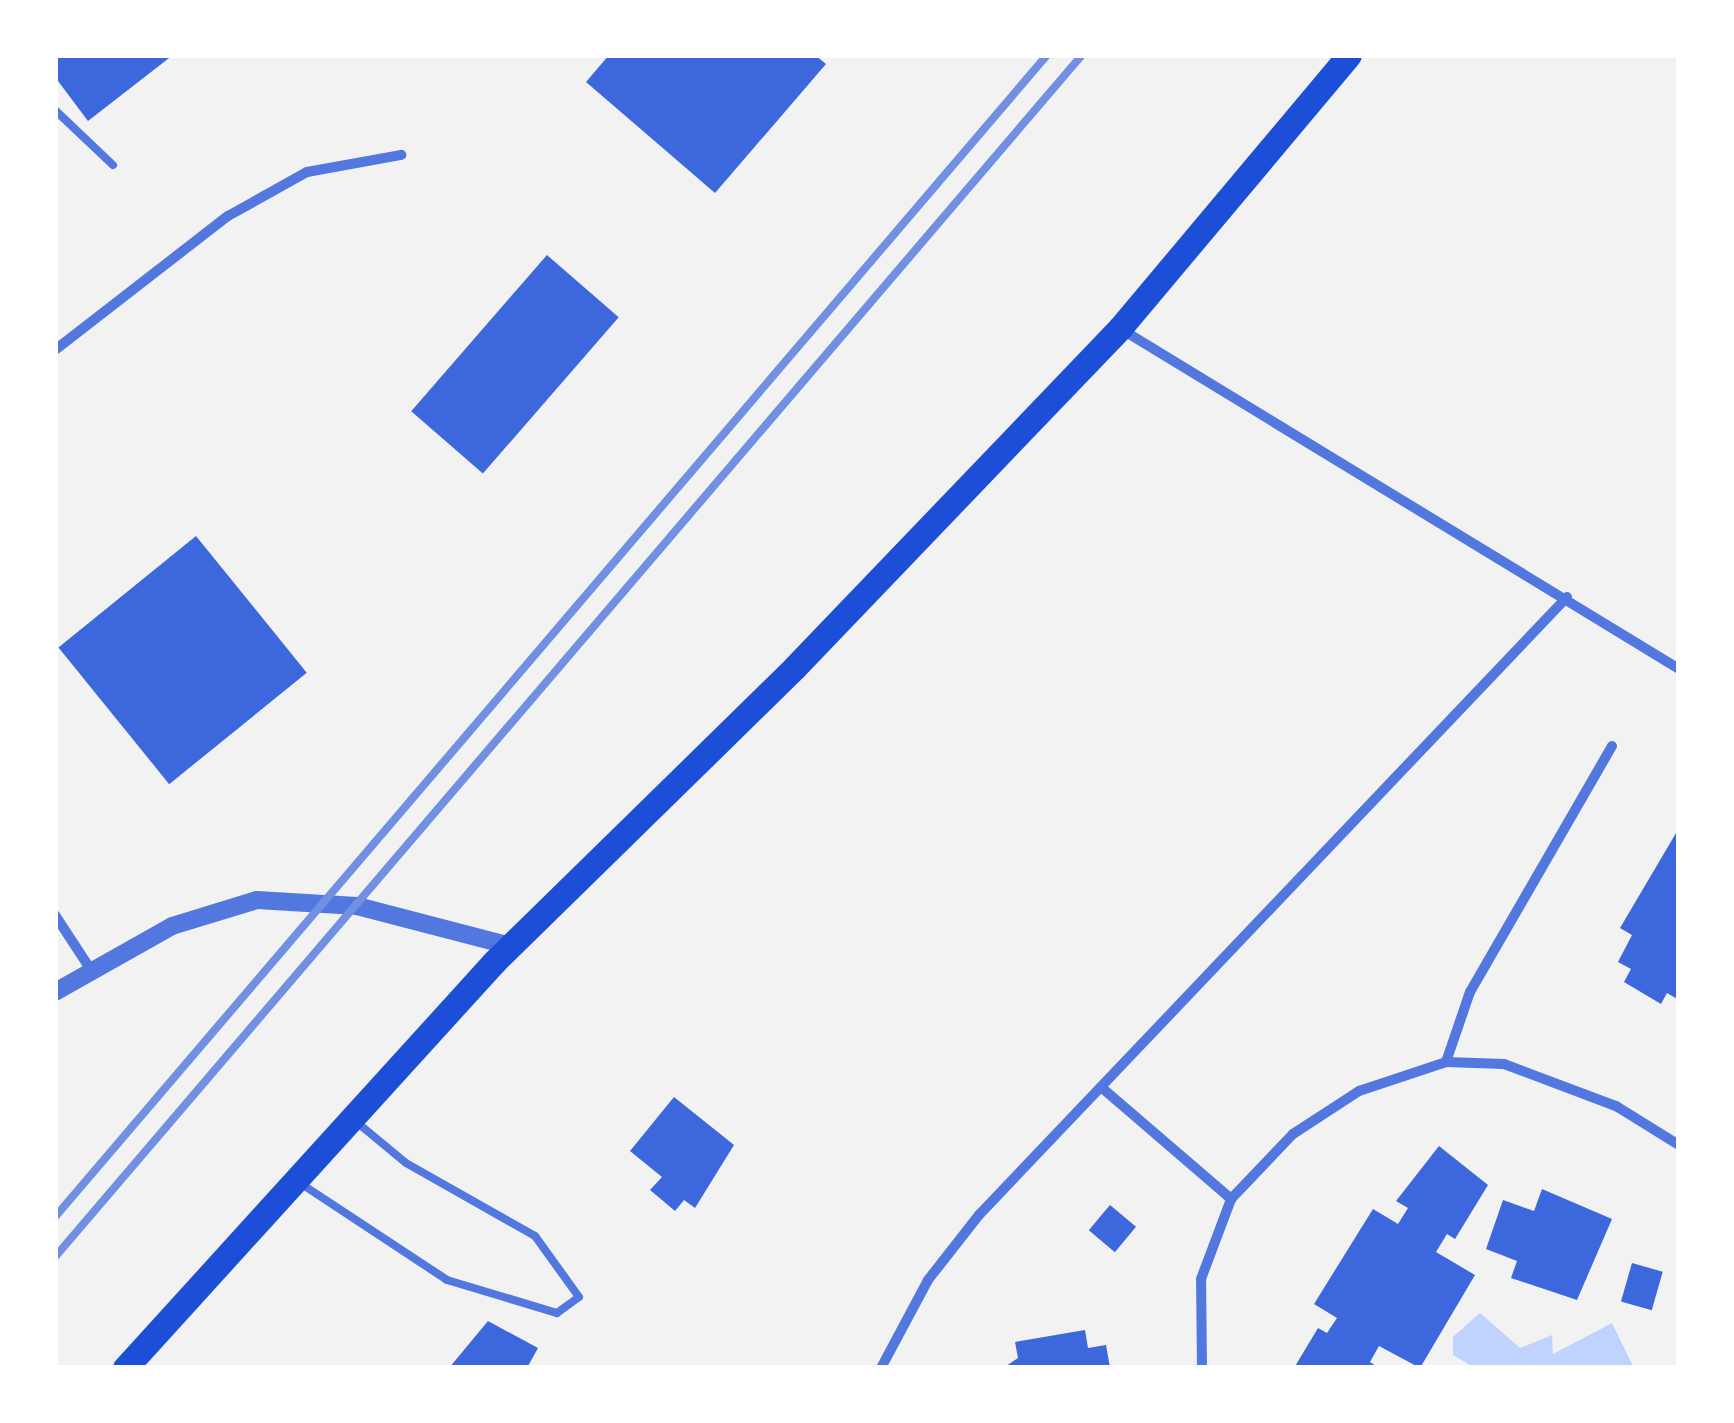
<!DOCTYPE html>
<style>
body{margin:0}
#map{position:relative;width:1734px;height:1423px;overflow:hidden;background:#f2f2f2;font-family:Figtree,sans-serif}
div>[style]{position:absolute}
.water>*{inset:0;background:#bfd3fe}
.building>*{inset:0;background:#3d67dc;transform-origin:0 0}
.service>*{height:8px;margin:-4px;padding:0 4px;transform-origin:4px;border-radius:4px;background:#5277de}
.minor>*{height:10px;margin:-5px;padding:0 5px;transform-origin:5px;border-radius:5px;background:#5277de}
.tertiary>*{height:18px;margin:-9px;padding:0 9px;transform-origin:9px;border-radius:9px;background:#5277de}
.primary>*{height:25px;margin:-12.5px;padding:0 12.5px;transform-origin:12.5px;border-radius:12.5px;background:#1d4ed8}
.rail>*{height:8px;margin:-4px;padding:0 4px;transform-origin:4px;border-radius:4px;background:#7290e2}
span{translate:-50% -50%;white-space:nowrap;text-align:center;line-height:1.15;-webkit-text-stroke:10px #fff;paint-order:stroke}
.frame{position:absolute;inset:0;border:58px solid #fff;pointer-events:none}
</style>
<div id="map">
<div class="water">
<div style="clip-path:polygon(1480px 1313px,1520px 1348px,1552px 1335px,1553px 1354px,1612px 1323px,1634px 1368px,1475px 1368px,1453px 1355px,1453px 1337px)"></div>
</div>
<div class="building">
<div style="clip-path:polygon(55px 55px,173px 55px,88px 121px,55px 77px)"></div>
<div style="clip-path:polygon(609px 55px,815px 55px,826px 64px,715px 193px,586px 82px)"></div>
<div style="left:547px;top:255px;width:95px;height:207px;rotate:41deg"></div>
<div style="left:196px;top:536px;width:176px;height:177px;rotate:51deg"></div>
<div style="clip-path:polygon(1679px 828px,1679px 1000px,1667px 993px,1661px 1004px,1624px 982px,1631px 969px,1618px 962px,1632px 935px,1620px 928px)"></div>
<div style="clip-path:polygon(674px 1097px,734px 1145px,695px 1208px,684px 1200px,675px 1211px,650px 1190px,662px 1177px,630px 1151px)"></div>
<div style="clip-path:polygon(1439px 1146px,1488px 1185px,1455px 1239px,1447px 1234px,1436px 1252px,1475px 1275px,1420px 1368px,1379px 1346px,1370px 1362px,1379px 1368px,1294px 1368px,1318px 1328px,1327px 1333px,1337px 1318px,1314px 1304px,1373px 1209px,1398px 1224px,1408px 1208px,1396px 1201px)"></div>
<div style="clip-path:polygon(1542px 1189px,1612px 1219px,1577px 1300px,1511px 1278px,1517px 1261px,1486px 1249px,1503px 1200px,1534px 1211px)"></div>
<div style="left:1110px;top:1205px;width:34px;height:33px;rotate:40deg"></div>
<div style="left:1632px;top:1263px;width:32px;height:40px;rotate:16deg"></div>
<div style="clip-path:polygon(488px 1321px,538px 1348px,527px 1368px,449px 1368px)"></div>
<div style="clip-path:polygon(1085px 1330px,1088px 1348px,1106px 1345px,1110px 1368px,1003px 1368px,1018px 1358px,1015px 1342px)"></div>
</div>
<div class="service">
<div style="left:55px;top:110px;width:80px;rotate:43.5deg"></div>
<div style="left:300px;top:1183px;width:176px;rotate:33.4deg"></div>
<div style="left:447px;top:1280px;width:115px;rotate:16.7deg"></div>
<div style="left:557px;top:1313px;width:27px;rotate:-36deg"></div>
<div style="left:579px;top:1297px;width:75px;rotate:-125.8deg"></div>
<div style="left:535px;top:1236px;width:148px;rotate:-150.5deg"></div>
<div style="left:406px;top:1163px;width:67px;rotate:-140.4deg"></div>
</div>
<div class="minor">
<div style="left:1121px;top:329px;width:653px;rotate:31.35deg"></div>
<div style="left:55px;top:350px;width:219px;rotate:-37.8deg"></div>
<div style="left:228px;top:216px;width:90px;rotate:-29.1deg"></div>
<div style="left:307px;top:172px;width:96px;rotate:-10.3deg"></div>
<div style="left:55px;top:915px;width:66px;rotate:56.8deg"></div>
<div style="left:1446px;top:1062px;width:74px;rotate:-71.1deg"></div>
<div style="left:1470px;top:992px;width:284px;rotate:-60deg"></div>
<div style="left:1101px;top:1087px;width:172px;rotate:40.7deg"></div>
<div style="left:881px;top:1368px;width:100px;rotate:-61.9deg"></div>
<div style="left:928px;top:1280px;width:83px;rotate:-51.9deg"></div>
<div style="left:979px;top:1215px;width:853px;rotate:-46.42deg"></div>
<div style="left:1202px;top:1368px;width:89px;rotate:-90.6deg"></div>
<div style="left:1201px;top:1279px;width:85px;rotate:-69.4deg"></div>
<div style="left:1231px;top:1199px;width:90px;rotate:-46.4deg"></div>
<div style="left:1293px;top:1134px;width:79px;rotate:-33.1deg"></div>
<div style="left:1359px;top:1091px;width:92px;rotate:-18.4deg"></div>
<div style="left:1446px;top:1062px;width:58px;rotate:2deg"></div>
<div style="left:1504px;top:1064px;width:120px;rotate:20.6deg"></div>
<div style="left:1616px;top:1106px;width:74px;rotate:31.8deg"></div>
</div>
<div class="tertiary">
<div style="left:55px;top:992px;width:134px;rotate:-29.4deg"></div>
<div style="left:172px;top:926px;width:89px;rotate:-17deg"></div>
<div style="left:257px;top:900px;width:100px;rotate:3.4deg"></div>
<div style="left:357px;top:906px;width:159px;rotate:14.6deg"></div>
</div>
<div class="primary">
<div style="left:125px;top:1368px;width:549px;rotate:-47.73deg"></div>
<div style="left:494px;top:962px;width:421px;rotate:-44.4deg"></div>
<div style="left:795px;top:667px;width:470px;rotate:-46.2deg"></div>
<div style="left:1120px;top:328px;width:356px;rotate:-50deg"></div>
</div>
<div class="rail">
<div style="left:55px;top:1217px;width:1528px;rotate:-49.51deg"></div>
<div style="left:55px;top:1257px;width:1581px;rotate:-49.49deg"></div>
</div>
<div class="frame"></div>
</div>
